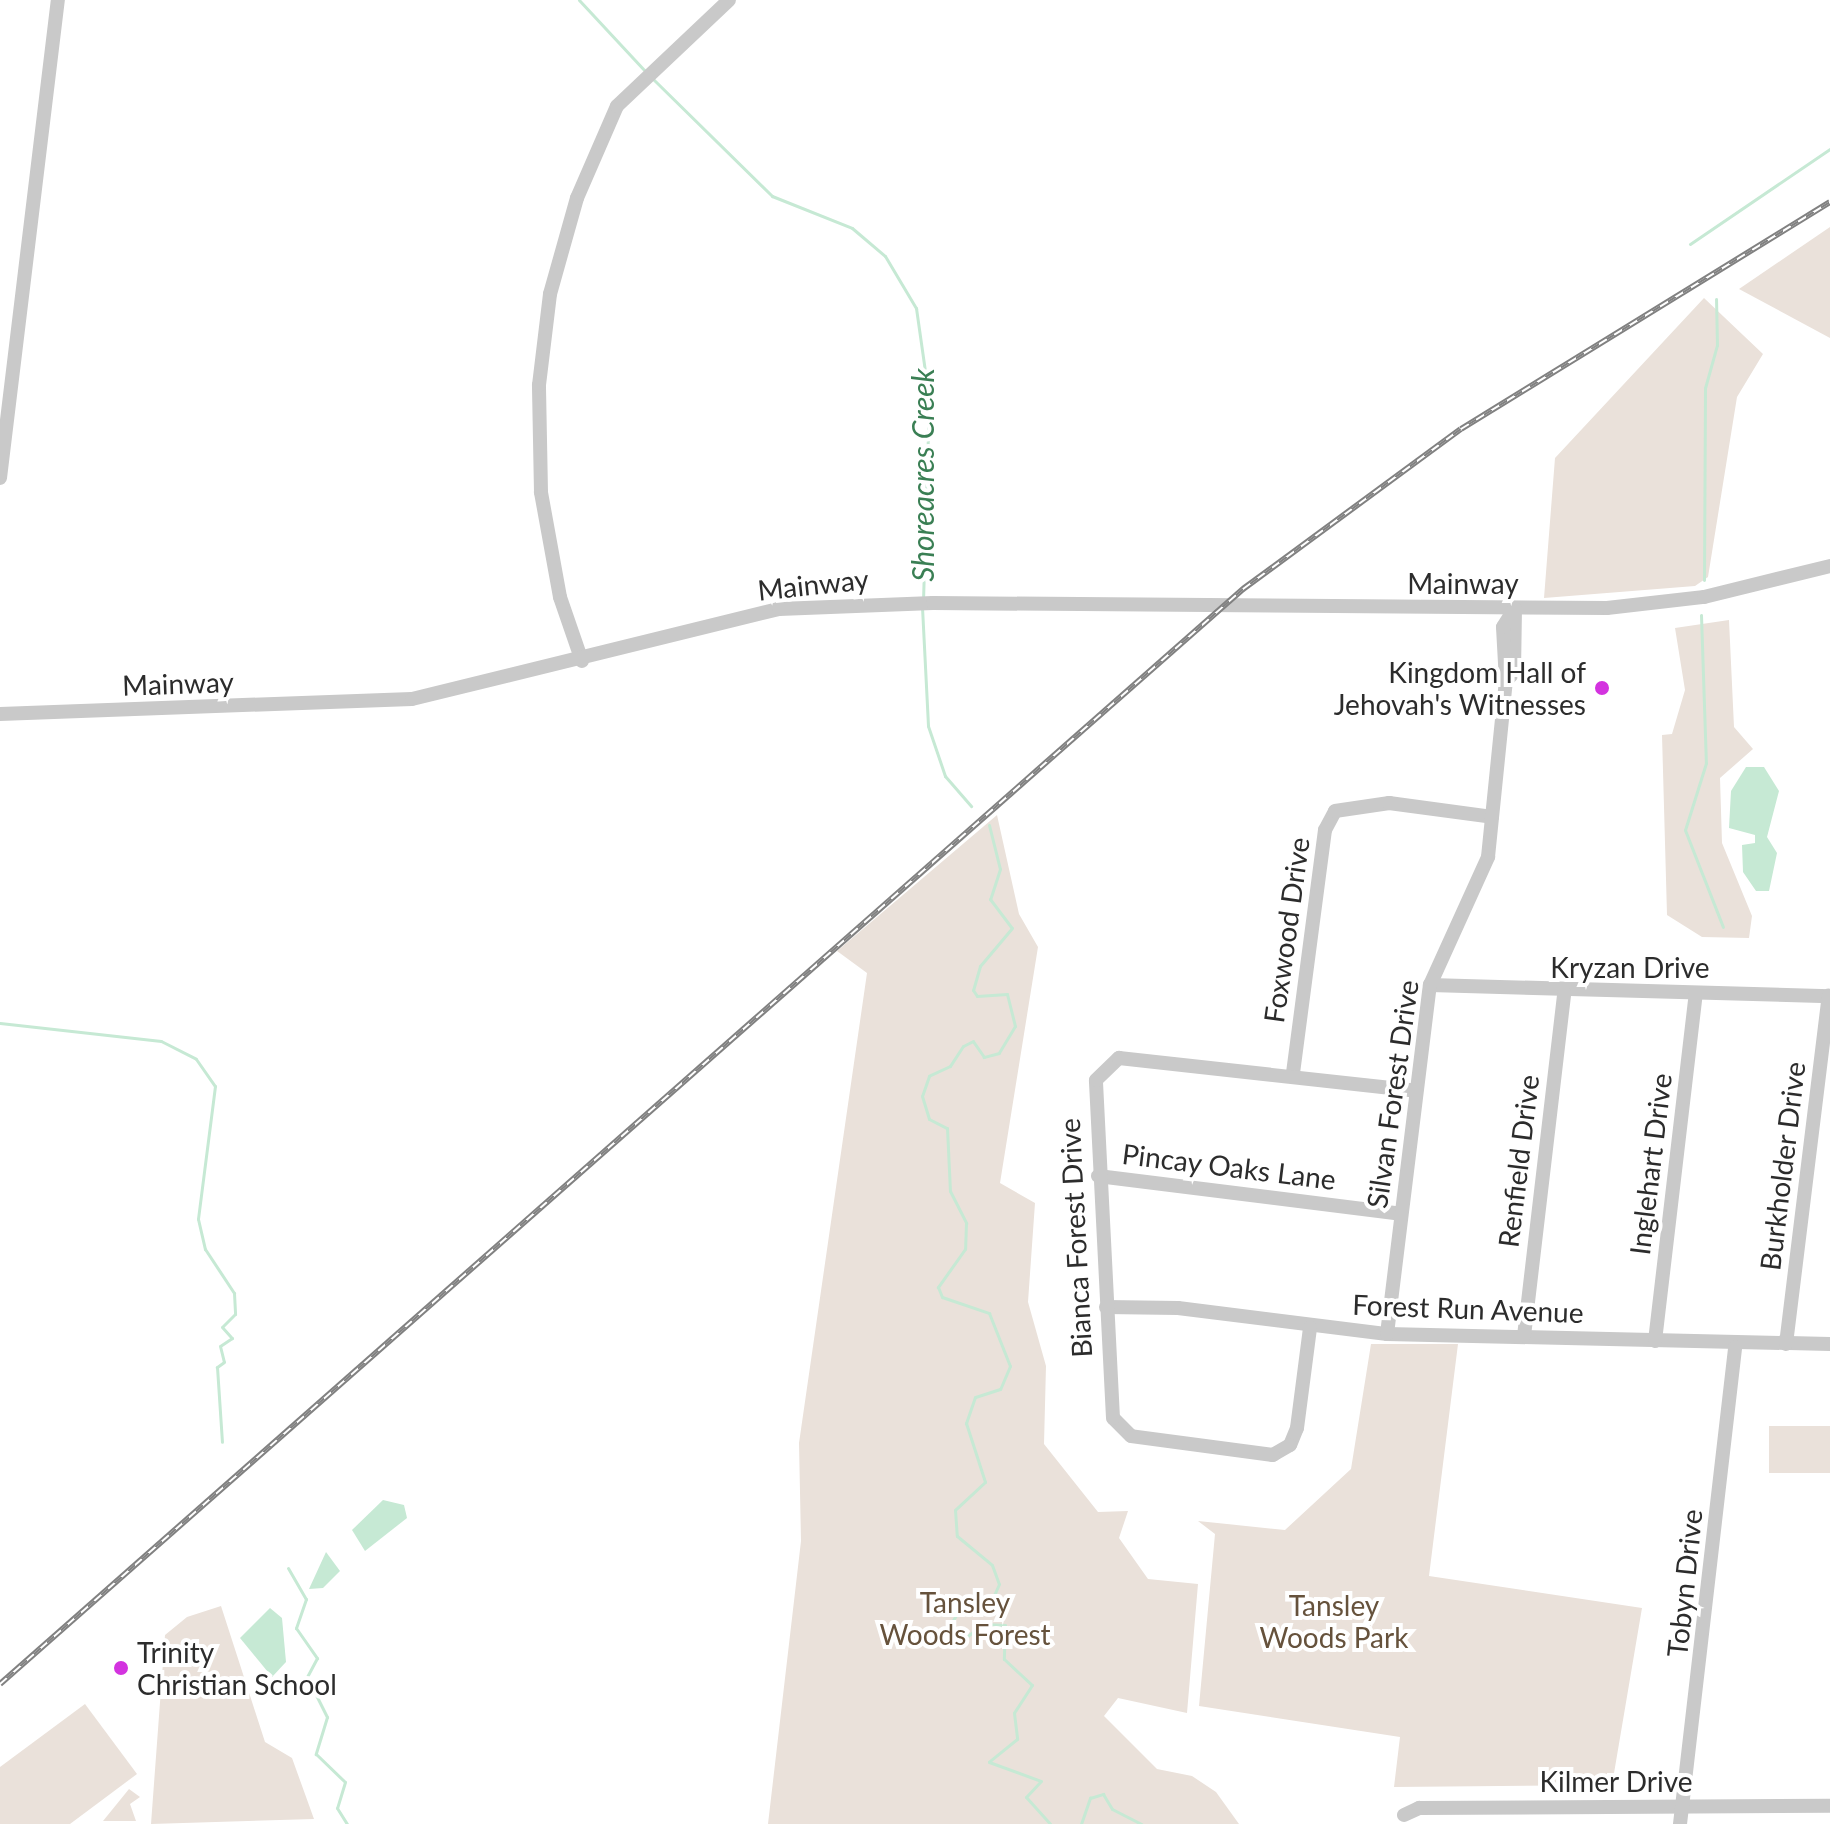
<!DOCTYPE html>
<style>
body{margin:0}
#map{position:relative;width:1830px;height:1824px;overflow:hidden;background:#fff;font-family:Lato,sans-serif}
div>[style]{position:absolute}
.green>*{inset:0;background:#eae1da;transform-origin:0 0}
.water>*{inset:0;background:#c6e9d4}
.stream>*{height:3px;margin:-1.5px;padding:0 1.5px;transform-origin:1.5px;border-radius:1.5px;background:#c6e9d4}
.minor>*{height:14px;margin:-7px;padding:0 7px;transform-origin:7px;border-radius:7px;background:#c9c9c9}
.rail>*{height:6px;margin-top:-3px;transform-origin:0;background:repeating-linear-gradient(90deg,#fff 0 9px,#818181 0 18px);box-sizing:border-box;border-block:2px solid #818181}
.dots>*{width:22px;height:22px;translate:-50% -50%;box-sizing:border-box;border:4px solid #fff;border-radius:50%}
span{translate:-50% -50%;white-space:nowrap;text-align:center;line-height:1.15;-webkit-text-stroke:8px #fff;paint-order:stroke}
.street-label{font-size:28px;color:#2c2c2c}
.poi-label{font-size:28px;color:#2c2c2c}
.right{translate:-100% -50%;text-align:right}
.left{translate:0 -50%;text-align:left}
.park-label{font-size:28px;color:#66523c}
.water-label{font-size:30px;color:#3a7f54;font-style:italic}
</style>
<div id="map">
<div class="green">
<div style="clip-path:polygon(1830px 227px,1830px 338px,1739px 289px)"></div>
<div style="clip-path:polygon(1704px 298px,1763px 354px,1737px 397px,1708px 577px,1695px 586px,1544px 598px,1555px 458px)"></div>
<div style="clip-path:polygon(1729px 620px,1734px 727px,1753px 749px,1720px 778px,1722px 843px,1752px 916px,1749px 938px,1702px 937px,1667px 915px,1662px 735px,1672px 734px,1685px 690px,1675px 628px)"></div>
<div style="clip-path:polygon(997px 815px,1019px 914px,1038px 947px,1000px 1183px,1035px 1203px,1028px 1302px,1046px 1366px,1044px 1444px,1098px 1512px,1128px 1511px,1119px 1538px,1148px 1579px,1198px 1584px,1187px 1713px,1118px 1698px,1104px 1716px,1157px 1769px,1192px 1776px,1216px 1792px,1239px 1824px,768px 1824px,801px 1541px,799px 1443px,867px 973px,837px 951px)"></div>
<div style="clip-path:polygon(1371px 1344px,1458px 1344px,1429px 1576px,1642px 1608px,1612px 1785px,1394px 1787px,1400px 1737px,1199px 1706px,1215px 1534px,1198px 1521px,1285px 1530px,1351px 1469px)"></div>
<div style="left:1769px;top:1426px;width:61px;height:47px"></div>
<div style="clip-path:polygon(221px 1606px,265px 1742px,292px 1758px,314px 1819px,151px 1824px,165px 1635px,187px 1617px)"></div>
<div style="clip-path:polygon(85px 1704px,137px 1774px,70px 1824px,0 1824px,0 1767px)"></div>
<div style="clip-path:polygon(129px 1789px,140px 1797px,130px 1804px,136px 1821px,103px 1821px)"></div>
</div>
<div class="water">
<div style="clip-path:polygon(1746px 767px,1764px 767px,1779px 791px,1767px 837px,1777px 853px,1769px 891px,1756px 891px,1743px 872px,1742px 845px,1755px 843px,1755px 835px,1729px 828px,1731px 791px)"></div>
<div style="clip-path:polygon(383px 1500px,404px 1505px,407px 1518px,365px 1551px,352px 1530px)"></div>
<div style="clip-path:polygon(326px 1552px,340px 1571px,323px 1588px,309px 1589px)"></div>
<div style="clip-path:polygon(270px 1608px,282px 1618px,286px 1662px,272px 1677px,240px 1638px)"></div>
</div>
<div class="stream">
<div style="left:579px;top:0;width:97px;rotate:47.1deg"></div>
<div style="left:653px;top:79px;width:167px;rotate:44.5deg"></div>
<div style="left:772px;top:196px;width:86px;rotate:21.8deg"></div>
<div style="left:852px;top:228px;width:43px;rotate:40.3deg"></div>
<div style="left:885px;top:256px;width:61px;rotate:59.2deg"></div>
<div style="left:916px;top:308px;width:92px;rotate:81.9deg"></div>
<div style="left:929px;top:399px;width:200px;rotate:91.7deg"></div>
<div style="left:1690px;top:244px;width:169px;rotate:-34.2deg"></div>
<div style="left:1704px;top:580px;width:192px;rotate:-89.7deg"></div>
<div style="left:1705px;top:388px;width:45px;rotate:-74.4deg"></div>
<div style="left:1717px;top:345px;width:46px;rotate:-91.2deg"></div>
<div style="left:922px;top:607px;width:119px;rotate:87.1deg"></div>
<div style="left:928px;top:726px;width:53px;rotate:71.2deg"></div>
<div style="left:945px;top:776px;width:40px;rotate:49deg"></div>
<div style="left:1701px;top:615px;width:148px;rotate:88.1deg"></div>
<div style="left:1706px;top:763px;width:70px;rotate:107.4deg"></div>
<div style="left:1685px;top:830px;width:104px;rotate:68.6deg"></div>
<div style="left:989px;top:825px;width:45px;rotate:76deg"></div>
<div style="left:1000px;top:869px;width:32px;rotate:108deg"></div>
<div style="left:990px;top:899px;width:36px;rotate:53deg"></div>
<div style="left:1012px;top:928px;width:50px;rotate:130.1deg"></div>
<div style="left:980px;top:966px;width:25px;rotate:106deg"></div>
<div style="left:973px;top:990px;width:7px;rotate:56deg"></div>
<div style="left:977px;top:996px;width:30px;rotate:-4deg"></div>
<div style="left:1007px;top:994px;width:33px;rotate:76deg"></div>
<div style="left:1015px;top:1026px;width:31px;rotate:121deg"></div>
<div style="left:999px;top:1053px;width:16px;rotate:165deg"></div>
<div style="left:984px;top:1057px;width:19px;rotate:-125deg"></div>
<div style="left:973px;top:1041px;width:11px;rotate:153deg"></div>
<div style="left:963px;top:1046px;width:24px;rotate:123deg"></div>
<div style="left:950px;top:1066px;width:23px;rotate:155deg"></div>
<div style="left:929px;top:1076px;width:21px;rotate:109deg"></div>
<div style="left:922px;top:1096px;width:24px;rotate:73deg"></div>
<div style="left:929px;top:1119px;width:20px;rotate:27deg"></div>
<div style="left:947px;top:1128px;width:63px;rotate:87.3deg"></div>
<div style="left:950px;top:1191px;width:36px;rotate:63deg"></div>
<div style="left:966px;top:1223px;width:26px;rotate:92deg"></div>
<div style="left:965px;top:1249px;width:47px;rotate:125.4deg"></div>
<div style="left:938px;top:1287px;width:11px;rotate:68deg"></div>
<div style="left:942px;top:1297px;width:50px;rotate:18.8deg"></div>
<div style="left:989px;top:1313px;width:57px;rotate:68.4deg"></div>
<div style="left:1010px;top:1366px;width:25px;rotate:113deg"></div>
<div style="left:1000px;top:1389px;width:26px;rotate:162deg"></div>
<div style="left:975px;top:1397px;width:28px;rotate:109deg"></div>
<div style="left:966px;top:1423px;width:62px;rotate:72.1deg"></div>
<div style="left:985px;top:1482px;width:41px;rotate:137deg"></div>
<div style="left:955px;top:1510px;width:26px;rotate:86deg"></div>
<div style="left:957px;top:1536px;width:45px;rotate:39.6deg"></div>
<div style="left:992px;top:1565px;width:20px;rotate:70deg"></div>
<div style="left:999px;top:1584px;width:12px;rotate:114deg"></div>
<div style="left:994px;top:1595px;width:30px;rotate:168deg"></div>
<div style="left:965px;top:1601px;width:41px;rotate:122.2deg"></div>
<div style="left:943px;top:1636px;width:16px;rotate:30deg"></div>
<div style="left:957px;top:1644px;width:34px;rotate:-37deg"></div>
<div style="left:984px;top:1624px;width:21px;rotate:3deg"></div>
<div style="left:1005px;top:1625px;width:34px;rotate:92deg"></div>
<div style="left:1004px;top:1659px;width:38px;rotate:43deg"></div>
<div style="left:1032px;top:1685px;width:33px;rotate:123deg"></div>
<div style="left:1014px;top:1713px;width:26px;rotate:83deg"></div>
<div style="left:1017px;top:1739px;width:36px;rotate:141deg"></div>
<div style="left:989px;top:1762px;width:55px;rotate:20.1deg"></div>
<div style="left:1041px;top:1781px;width:22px;rotate:133deg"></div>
<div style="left:1026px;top:1797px;width:36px;rotate:48deg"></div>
<div style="left:0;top:1023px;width:162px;rotate:6.4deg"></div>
<div style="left:161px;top:1041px;width:39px;rotate:27deg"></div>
<div style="left:196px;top:1059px;width:33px;rotate:55deg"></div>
<div style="left:215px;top:1086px;width:134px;rotate:97.3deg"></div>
<div style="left:198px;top:1219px;width:31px;rotate:77deg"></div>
<div style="left:205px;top:1249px;width:53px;rotate:56.6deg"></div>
<div style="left:234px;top:1293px;width:21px;rotate:87deg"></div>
<div style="left:235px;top:1314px;width:18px;rotate:135deg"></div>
<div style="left:222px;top:1327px;width:15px;rotate:48deg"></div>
<div style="left:232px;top:1338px;width:14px;rotate:146deg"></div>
<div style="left:220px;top:1346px;width:16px;rotate:76deg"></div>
<div style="left:224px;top:1362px;width:9px;rotate:144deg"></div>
<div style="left:217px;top:1367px;width:75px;rotate:86.2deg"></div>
<div style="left:288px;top:1568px;width:36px;rotate:60deg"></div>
<div style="left:306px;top:1599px;width:31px;rotate:109deg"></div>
<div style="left:296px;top:1628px;width:37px;rotate:55deg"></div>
<div style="left:317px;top:1658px;width:21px;rotate:118deg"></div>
<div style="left:307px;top:1677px;width:45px;rotate:63.4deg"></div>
<div style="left:327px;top:1717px;width:39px;rotate:107deg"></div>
<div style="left:316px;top:1754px;width:40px;rotate:44deg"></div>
<div style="left:345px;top:1782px;width:27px;rotate:107deg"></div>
<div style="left:337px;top:1808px;width:19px;rotate:58deg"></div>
<div style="left:1081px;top:1824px;width:28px;rotate:-71deg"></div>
<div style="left:1090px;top:1798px;width:14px;rotate:-17deg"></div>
<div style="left:1103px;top:1794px;width:17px;rotate:59deg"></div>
<div style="left:1112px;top:1809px;width:33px;rotate:27deg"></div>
</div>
<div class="minor">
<div style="left:0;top:478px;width:482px;rotate:-83.1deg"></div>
<div style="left:582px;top:661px;width:68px;rotate:-109deg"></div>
<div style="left:560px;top:597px;width:107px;rotate:-100.3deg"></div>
<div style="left:541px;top:492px;width:107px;rotate:-91.1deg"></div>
<div style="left:539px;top:385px;width:92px;rotate:-83.1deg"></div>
<div style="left:550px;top:294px;width:100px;rotate:-74.3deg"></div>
<div style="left:577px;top:198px;width:100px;rotate:-66.5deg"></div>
<div style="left:617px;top:106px;width:154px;rotate:-43.4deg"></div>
<div style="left:1506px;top:681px;width:12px;rotate:-48deg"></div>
<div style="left:1514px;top:672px;width:64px;rotate:-89.1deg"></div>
<div style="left:0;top:714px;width:412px;rotate:-2.1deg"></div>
<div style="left:412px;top:699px;width:378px;rotate:-13.8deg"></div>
<div style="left:779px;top:609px;width:154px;rotate:-2.2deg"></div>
<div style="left:933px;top:603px;width:674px;rotate:0.43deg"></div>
<div style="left:1607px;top:608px;width:98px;rotate:-6.5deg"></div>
<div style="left:1704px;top:597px;width:130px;rotate:-13.8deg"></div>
<div style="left:1430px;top:985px;width:400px;rotate:1.6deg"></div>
<div style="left:1293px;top:1073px;width:245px;rotate:-82.5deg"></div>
<div style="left:1325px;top:830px;width:21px;rotate:-62deg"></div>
<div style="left:1335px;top:811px;width:55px;rotate:-8.4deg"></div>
<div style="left:1389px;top:803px;width:104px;rotate:7.7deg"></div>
<div style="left:1098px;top:1176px;width:305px;rotate:7.1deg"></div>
<div style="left:1106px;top:1307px;width:72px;rotate:0.8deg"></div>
<div style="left:1178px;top:1308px;width:211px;rotate:7.1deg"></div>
<div style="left:1387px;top:1334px;width:443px;rotate:1.3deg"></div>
<div style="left:1310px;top:1328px;width:101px;rotate:97.4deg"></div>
<div style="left:1297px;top:1428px;width:18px;rotate:112deg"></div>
<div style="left:1290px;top:1445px;width:20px;rotate:150deg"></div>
<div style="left:1273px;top:1455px;width:143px;rotate:-172.4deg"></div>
<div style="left:1131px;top:1436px;width:25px;rotate:-135deg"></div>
<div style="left:1113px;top:1418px;width:338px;rotate:-92.9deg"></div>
<div style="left:1096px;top:1080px;width:32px;rotate:-44deg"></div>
<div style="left:1119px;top:1058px;width:299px;rotate:6.3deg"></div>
<div style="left:1387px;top:1334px;width:352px;rotate:-83deg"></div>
<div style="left:1430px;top:985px;width:141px;rotate:-65.6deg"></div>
<div style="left:1488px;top:857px;width:177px;rotate:-84.2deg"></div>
<div style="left:1506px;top:681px;width:54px;rotate:-93.2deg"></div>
<div style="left:1503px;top:627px;width:22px;rotate:-58deg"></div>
<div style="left:1524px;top:1336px;width:345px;rotate:-83.3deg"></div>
<div style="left:1655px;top:1341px;width:350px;rotate:-83.3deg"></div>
<div style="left:1786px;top:1344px;width:351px;rotate:-83deg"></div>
<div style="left:1404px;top:1815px;width:17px;rotate:-25deg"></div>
<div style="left:1419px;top:1808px;width:411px;rotate:-0.3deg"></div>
<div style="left:1680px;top:1824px;width:480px;rotate:-83.4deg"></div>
</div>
<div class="rail">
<div style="left:0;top:1684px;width:1657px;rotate:-41.38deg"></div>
<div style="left:1243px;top:589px;width:270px;rotate:-36.3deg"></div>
<div style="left:1461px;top:429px;width:433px;rotate:-31.6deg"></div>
</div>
<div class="dots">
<div style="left:1602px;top:688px;background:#d333df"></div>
<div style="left:121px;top:1668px;background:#d333df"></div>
</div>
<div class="street-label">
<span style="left:1463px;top:583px">Mainway</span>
<span style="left:813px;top:584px;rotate:-6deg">Mainway</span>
<span style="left:178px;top:683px;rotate:-2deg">Mainway</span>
<span style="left:1286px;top:930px;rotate:-82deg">Foxwood Drive</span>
<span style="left:1630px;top:967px">Kryzan Drive</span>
<span style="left:1392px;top:1094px;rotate:-82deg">Silvan Forest Drive</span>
<span style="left:1518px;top:1161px;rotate:-83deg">Renfield Drive</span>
<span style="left:1650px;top:1164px;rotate:-83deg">Inglehart Drive</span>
<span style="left:1229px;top:1166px;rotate:7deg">Pincay Oaks Lane</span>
<span style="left:1782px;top:1166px;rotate:-83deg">Burkholder Drive</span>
<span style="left:1075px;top:1238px;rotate:-93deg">Bianca Forest Drive</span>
<span style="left:1468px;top:1308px;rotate:2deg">Forest Run Avenue</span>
<span style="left:1684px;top:1583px;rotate:-84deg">Tobyn Drive</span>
<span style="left:1616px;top:1781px">Kilmer Drive</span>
</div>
<div class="poi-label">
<span class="right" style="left:1586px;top:688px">Kingdom Hall of<br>Jehovah's Witnesses</span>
<span class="left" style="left:137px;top:1668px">Trinity<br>Christian School</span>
</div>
<div class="park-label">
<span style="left:965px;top:1618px">Tansley<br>Woods Forest</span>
<span style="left:1334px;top:1621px">Tansley<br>Woods Park</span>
</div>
<div class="water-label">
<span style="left:922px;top:475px;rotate:-90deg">Shoreacres Creek</span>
</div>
</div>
